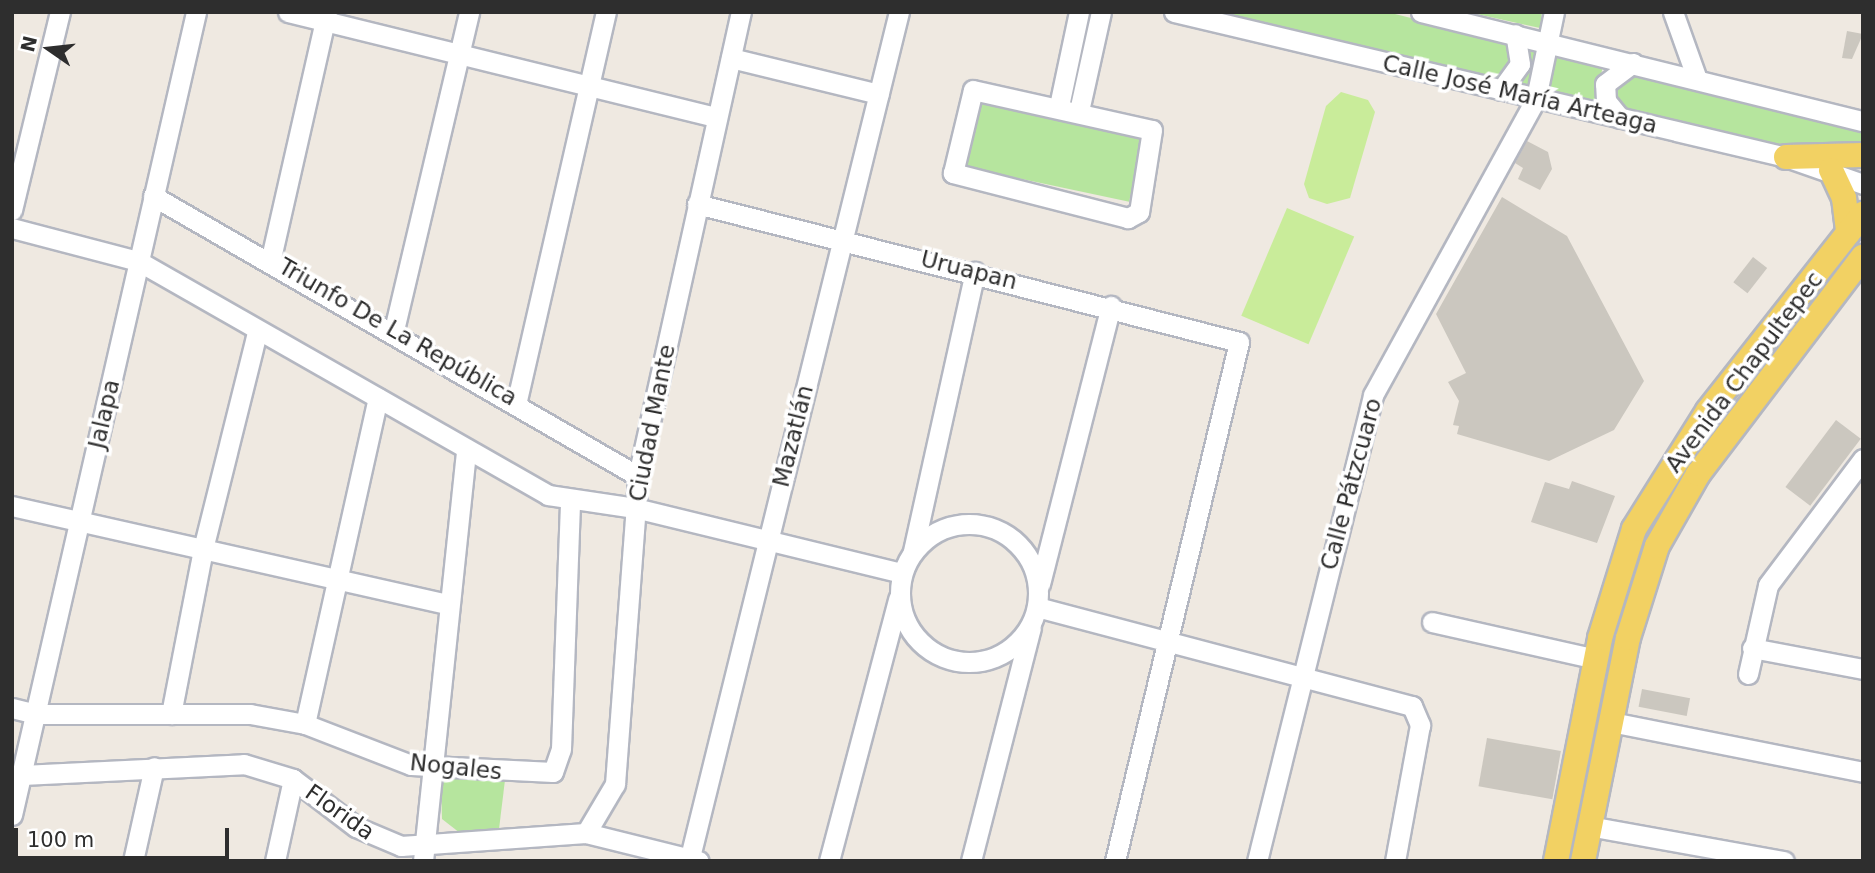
<!DOCTYPE html>
<meta charset="utf-8">
<style>
body{margin:0}
#map{position:relative;width:1875px;height:873px;overflow:hidden;background:#efe9e1;font-family:"DejaVu Sans",sans-serif}
div>[style]{position:absolute}
.green>*{inset:0;background:#b6e59e;transform-origin:0 0}
.pitch>*{inset:0;background:#c9ec9a;transform-origin:0 0}
.building>*{inset:0;background:#cbc7bf;transform-origin:0 0}
.roads{filter:drop-shadow(2px 0 #b4b7c1) drop-shadow(-2px 0 #b4b7c1) drop-shadow(0 2px #b4b7c1) drop-shadow(0 -2px #b4b7c1)}
.minor>*{height:19px;margin:-9.5px;padding:0 9.5px;transform-origin:9.5px;border-radius:9.5px;background:#fff}
.minor>.ring{margin:-9.5px;padding:0;box-sizing:content-box;background:none;border:19px solid #fff;border-radius:50%}
.major>*{height:24px;margin:-12px;padding:0 12px;transform-origin:12px;border-radius:12px;background:#f2d163}
span{translate:-50% -50%;white-space:nowrap;text-align:center;line-height:1.15;-webkit-text-stroke:7px #fff;paint-order:stroke}
.street-label{font-size:23px;color:#2e2e2e}
.frame{position:absolute;inset:0;border:14px solid #2e2e2e;pointer-events:none}
.north{position:absolute;left:14px;top:14px;width:70px;height:70px;-webkit-text-stroke:5px #fff;paint-order:stroke;rotate:284deg;font-size:19px;font-weight:700;line-height:28px;text-align:center;color:#2e2e2e}
.north::after{content:'';display:block;margin:auto;width:24px;height:32px;background:#2e2e2e;clip-path:polygon(50% 0,100% 100%,50% 72%,0 100%)}
.scale{position:absolute;left:14px;top:828px;width:215px;height:32px;box-sizing:border-box;border:4px solid #2e2e2e;border-top:0;padding-left:9px;font-size:21px;line-height:24px;white-space:nowrap;color:#2e2e2e;-webkit-text-stroke:5px #fff;paint-order:stroke}
</style>
<div id="map">
<div class="green">
<div style="clip-path:polygon(1193px 12px,1387px 12px,1603px 66px,1594px 105px)"></div>
<div style="clip-path:polygon(1477px 12px,1542px 12px,1540px 28px,1477px 14px)"></div>
<div style="clip-path:polygon(1627px 74px,1855px 128px,1863px 131px,1863px 150px,1774px 145px,1630px 114px,1613px 98px,1616px 79px)"></div>
<div style="left:977px;top:100px;width:170px;height:68px;rotate:12deg"></div>
<div style="clip-path:polygon(447px 778px,505px 780px,499px 829px,460px 833px,442px 819px,441px 782px)"></div>
</div>
<div class="pitch">
<div style="clip-path:polygon(1341px 92px,1368px 100px,1375px 112px,1350px 198px,1327px 204px,1309px 198px,1304px 184px,1326px 106px)"></div>
<div style="left:1287px;top:208px;width:73px;height:117px;rotate:23deg"></div>
</div>
<div class="building">
<div style="clip-path:polygon(1847px 31px,1863px 34px,1852px 59px,1842px 58px)"></div>
<div style="clip-path:polygon(1527px 141px,1548px 152px,1552px 169px,1540px 190px,1518px 179px,1523px 168px,1515px 163px)"></div>
<div style="clip-path:polygon(1502px 197px,1567px 236px,1644px 381px,1614px 430px,1549px 461px,1457px 434px,1459px 426px,1453px 425px,1459px 401px,1448px 382px,1466px 373px,1436px 314px)"></div>
<div style="left:1753px;top:257px;width:18px;height:32px;rotate:38deg"></div>
<div style="left:1836px;top:420px;width:31px;height:84px;rotate:37deg"></div>
<div style="clip-path:polygon(1572px 481px,1615px 496px,1597px 543px,1531px 522px,1545px 482px,1569px 489px)"></div>
<div style="left:1642px;top:689px;width:49px;height:18px;rotate:11deg"></div>
<div style="left:1487px;top:738px;width:75px;height:49px;rotate:10deg"></div>
</div>
<div class="roads">
<div class="minor">
<div style="left:288px;top:12px;width:441px;rotate:13.8deg"></div>
<div style="left:1174px;top:12px;width:629px;rotate:13.33deg"></div>
<div style="left:1786px;top:157px;width:82px;rotate:19.3deg"></div>
<div style="left:1421px;top:12px;width:455px;rotate:13.9deg"></div>
<div style="left:1673px;top:12px;width:71px;rotate:70.3deg"></div>
<div style="left:731px;top:58px;width:152px;rotate:13.7deg"></div>
<div style="left:973px;top:90px;width:183px;rotate:12.6deg"></div>
<div style="left:1152px;top:130px;width:83px;rotate:99deg"></div>
<div style="left:1139px;top:212px;width:13px;rotate:151deg"></div>
<div style="left:1128px;top:218px;width:181px;rotate:-165.6deg"></div>
<div style="left:953px;top:173px;width:85px;rotate:-76.5deg"></div>
<div style="left:1501px;top:90px;width:32px;rotate:-54deg"></div>
<div style="left:1520px;top:64px;width:30px;rotate:-99deg"></div>
<div style="left:1059px;top:106px;width:96px;rotate:-78deg"></div>
<div style="left:1079px;top:111px;width:101px;rotate:-77.5deg"></div>
<div style="left:1620px;top:118px;width:22px;rotate:-129deg"></div>
<div style="left:1606px;top:101px;width:17px;rotate:-93deg"></div>
<div style="left:1605px;top:84px;width:35px;rotate:-37deg"></div>
<div style="left:153px;top:196px;width:560px;rotate:30deg"></div>
<div style="left:697px;top:204px;width:559px;rotate:14.28deg"></div>
<div style="left:1239px;top:342px;width:534px;rotate:103.44deg"></div>
<div style="left:12px;top:210px;width:204px;rotate:-76.4deg"></div>
<div style="left:12px;top:228px;width:130px;rotate:14.7deg"></div>
<div style="left:138px;top:261px;width:472px;rotate:29.7deg"></div>
<div style="left:548px;top:495px;width:88px;rotate:8.5deg"></div>
<div style="left:635px;top:508px;width:275px;rotate:13.7deg"></div>
<div style="left:271px;top:258px;width:252px;rotate:-77.2deg"></div>
<div style="left:394px;top:330px;width:327px;rotate:-76.7deg"></div>
<div style="left:517px;top:400px;width:398px;rotate:-77.1deg"></div>
<div style="left:12px;top:506px;width:446px;rotate:12.7deg"></div>
<div class="ring" style="left:900px;top:524px;width:119px;height:119px"></div>
<div style="left:913px;top:551px;width:286px;rotate:-77.5deg"></div>
<div style="left:1040px;top:584px;width:287px;rotate:-75.7deg"></div>
<div style="left:1037px;top:607px;width:388px;rotate:14.8deg"></div>
<div style="left:1412px;top:706px;width:21px;rotate:67deg"></div>
<div style="left:1420px;top:725px;width:138px;rotate:100.4deg"></div>
<div style="left:1432px;top:622px;width:168px;rotate:12.7deg"></div>
<div style="left:1752px;top:648px;width:113px;rotate:10.7deg"></div>
<div style="left:1748px;top:674px;width:91px;rotate:-77.3deg"></div>
<div style="left:1768px;top:585px;width:158px;rotate:-53deg"></div>
<div style="left:12px;top:708px;width:25px;rotate:14deg"></div>
<div style="left:36px;top:714px;width:214px"></div>
<div style="left:250px;top:714px;width:56px;rotate:10.3deg"></div>
<div style="left:305px;top:724px;width:114px;rotate:21.1deg"></div>
<div style="left:411px;top:765px;width:142px;rotate:2.8deg"></div>
<div style="left:553px;top:772px;width:24px;rotate:-71deg"></div>
<div style="left:561px;top:749px;width:246px;rotate:-87.9deg"></div>
<div style="left:171px;top:714px;width:168px;rotate:-79deg"></div>
<div style="left:203px;top:549px;width:224px;rotate:-76deg"></div>
<div style="left:1611px;top:722px;width:257px;rotate:11.2deg"></div>
<div style="left:305px;top:724px;width:334px;rotate:-77.4deg"></div>
<div style="left:22px;top:775px;width:222px;rotate:-2.8deg"></div>
<div style="left:244px;top:764px;width:51px;rotate:17deg"></div>
<div style="left:293px;top:779px;width:79px;rotate:37.3deg"></div>
<div style="left:356px;top:827px;width:49px;rotate:22.9deg"></div>
<div style="left:401px;top:846px;width:185px;rotate:-4deg"></div>
<div style="left:586px;top:833px;width:116px;rotate:13.9deg"></div>
<div style="left:12px;top:815px;width:824px;rotate:-77.09deg"></div>
<div style="left:1589px;top:826px;width:198px;rotate:10.2deg"></div>
<div style="left:586px;top:833px;width:57px;rotate:-59.4deg"></div>
<div style="left:615px;top:784px;width:309px;rotate:-85.7deg"></div>
<div style="left:638px;top:476px;width:475px;rotate:-77.5deg"></div>
<div style="left:133px;top:861px;width:96px;rotate:-77.4deg"></div>
<div style="left:275px;top:861px;width:84px;rotate:-77.6deg"></div>
<div style="left:423px;top:861px;width:414px;rotate:-84deg"></div>
<div style="left:689px;top:861px;width:875px;rotate:-76.11deg"></div>
<div style="left:829px;top:861px;width:271px;rotate:-75.2deg"></div>
<div style="left:971px;top:861px;width:241px;rotate:-75.6deg"></div>
<div style="left:1257px;top:861px;width:480px;rotate:-76deg"></div>
<div style="left:1373px;top:395px;width:339px;rotate:-61.2deg"></div>
<div style="left:1536px;top:98px;width:88px;rotate:-78.2deg"></div>
</div>
<div class="major">
<div style="left:1786px;top:157px;width:77px;rotate:-1.5deg"></div>
<div style="left:1831px;top:170px;width:31px;rotate:65deg"></div>
<div style="left:1844px;top:198px;width:35px;rotate:83deg"></div>
<div style="left:1556px;top:861px;width:227px;rotate:-78.8deg"></div>
<div style="left:1600px;top:638px;width:114px;rotate:-72.7deg"></div>
<div style="left:1634px;top:529px;width:139px;rotate:-57.9deg"></div>
<div style="left:1708px;top:411px;width:251px;rotate:-51.8deg"></div>
<div style="left:1583px;top:861px;width:227px;rotate:-78.6deg"></div>
<div style="left:1628px;top:638px;width:96px;rotate:-72.5deg"></div>
<div style="left:1657px;top:546px;width:83px;rotate:-60.3deg"></div>
<div style="left:1698px;top:474px;width:273px;rotate:-52.8deg"></div>
</div>
</div>
<div class="street-label">
<span style="left:1520px;top:94px;rotate:13deg">Calle José María Arteaga</span>
<span style="left:969px;top:270px;rotate:14deg">Uruapan</span>
<span style="left:398px;top:332px;rotate:30deg">Triunfo De La República</span>
<span style="left:1744px;top:372px;rotate:-53deg">Avenida Chapultepec</span>
<span style="left:104px;top:414px;rotate:-77deg">Jalapa</span>
<span style="left:652px;top:423px;rotate:-79deg">Ciudad Mante</span>
<span style="left:793px;top:436px;rotate:-76deg">Mazatlán</span>
<span style="left:1351px;top:484px;rotate:-75deg">Calle Pátzcuaro</span>
<span style="left:456px;top:767px;rotate:6deg">Nogales</span>
<span style="left:340px;top:812px;rotate:35deg">Florida</span>
</div>
<div class="frame"></div>
<div class="north">N</div>
<div class="scale">100 m</div>
</div>
